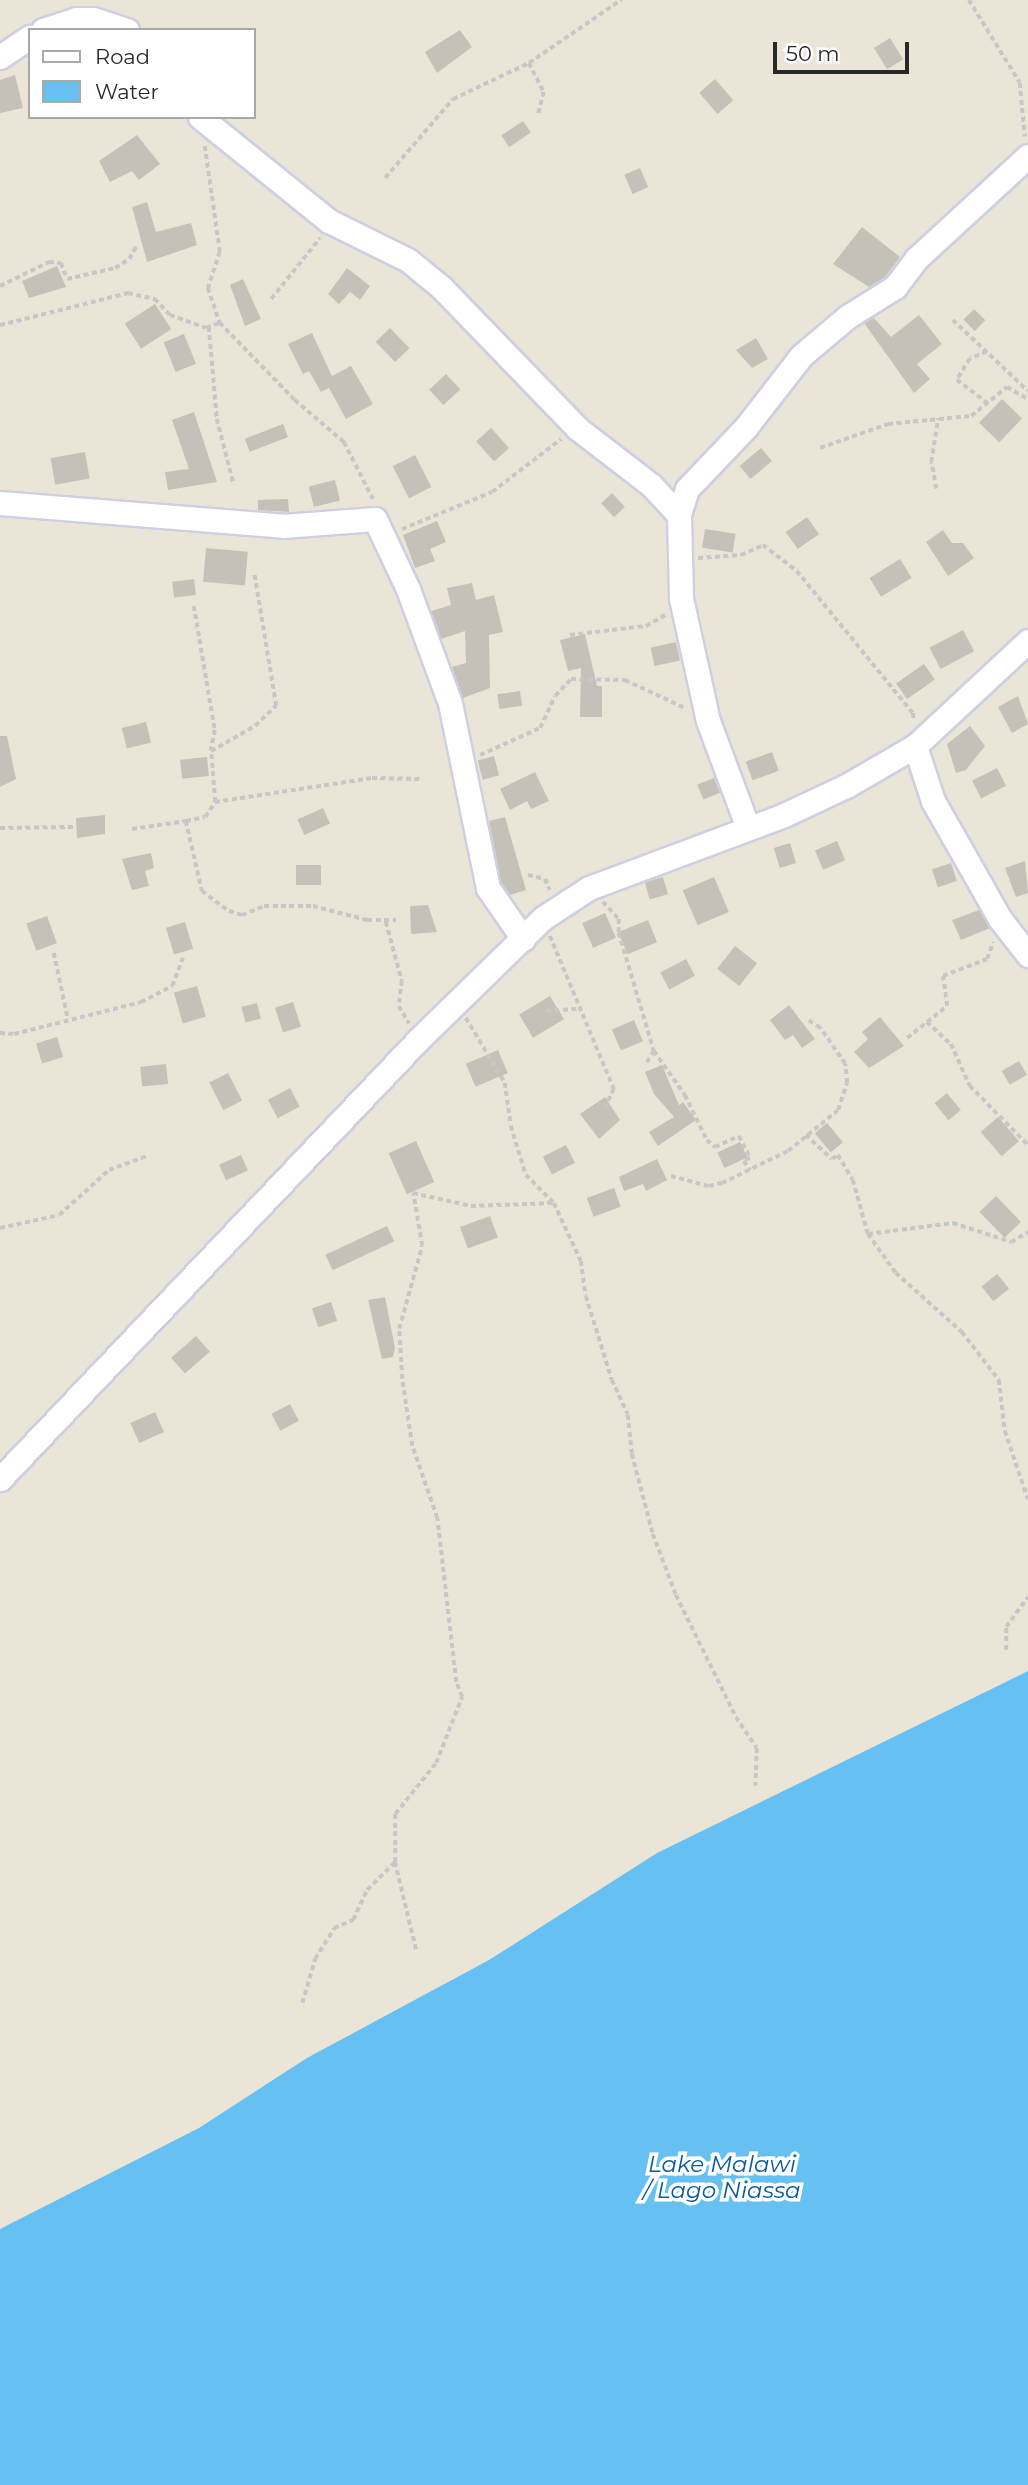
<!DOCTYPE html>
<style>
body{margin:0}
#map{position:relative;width:1028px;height:2485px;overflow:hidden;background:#ebe5d8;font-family:Montserrat,sans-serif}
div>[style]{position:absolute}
.water>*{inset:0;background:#66c0f2}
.building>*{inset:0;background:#c6c1b8;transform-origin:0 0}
.path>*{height:3.5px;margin-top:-1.75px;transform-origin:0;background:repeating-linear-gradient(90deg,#c7c7c7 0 5px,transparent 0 8.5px)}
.roads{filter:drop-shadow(2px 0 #cecfe2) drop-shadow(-2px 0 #cecfe2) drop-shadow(0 2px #cecfe2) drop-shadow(0 -2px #cecfe2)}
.minor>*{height:23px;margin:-11.5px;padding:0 11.5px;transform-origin:11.5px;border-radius:11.5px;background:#fff}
span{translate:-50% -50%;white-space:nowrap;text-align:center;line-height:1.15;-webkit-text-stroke:7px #fff;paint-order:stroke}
.water-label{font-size:23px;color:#095b9a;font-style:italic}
.legend{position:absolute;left:28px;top:28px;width:228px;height:91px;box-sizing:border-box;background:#fff;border:2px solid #a9a9a9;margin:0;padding:9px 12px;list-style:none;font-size:21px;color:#282828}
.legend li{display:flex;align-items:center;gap:14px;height:35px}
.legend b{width:35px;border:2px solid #a9a9a9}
.scale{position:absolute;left:773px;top:42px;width:136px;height:32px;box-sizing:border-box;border:4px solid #282828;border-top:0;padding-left:9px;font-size:21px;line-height:24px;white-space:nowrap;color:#282828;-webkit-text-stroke:5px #fff;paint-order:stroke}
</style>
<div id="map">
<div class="water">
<div style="clip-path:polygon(1028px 1671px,1028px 2485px,0 2485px,0 2229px,199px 2128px,307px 2058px,489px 1960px,657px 1853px)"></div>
</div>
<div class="building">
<div style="clip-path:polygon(460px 30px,472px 47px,437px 73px,425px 52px)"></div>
<div style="left:890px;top:38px;width:25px;height:19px;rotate:58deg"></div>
<div style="clip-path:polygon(15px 75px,23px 108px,0 113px,0 80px)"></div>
<div style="left:715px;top:79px;width:28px;height:21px;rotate:49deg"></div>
<div style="left:523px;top:121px;width:14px;height:26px;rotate:56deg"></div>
<div style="clip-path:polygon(137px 135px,160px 164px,139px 180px,132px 171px,110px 182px,99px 161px)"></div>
<div style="left:640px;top:168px;width:21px;height:17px;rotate:67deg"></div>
<div style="clip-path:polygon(147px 202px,156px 232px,191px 223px,197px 245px,147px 262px,132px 207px)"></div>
<div style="clip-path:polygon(862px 227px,900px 257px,885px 277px,869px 287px,833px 264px)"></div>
<div style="clip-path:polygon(57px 266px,66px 287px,29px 298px,22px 281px)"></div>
<div style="clip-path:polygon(347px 268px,370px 286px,360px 300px,350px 292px,339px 304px,328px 294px)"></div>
<div style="clip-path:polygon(243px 279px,261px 319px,245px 326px,230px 285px)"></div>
<div style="left:155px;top:304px;width:30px;height:36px;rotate:57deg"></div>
<div style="left:974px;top:309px;width:16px;height:15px;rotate:45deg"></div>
<div style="clip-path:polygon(919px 315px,942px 344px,917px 364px,930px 379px,914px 393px,864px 323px,873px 317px,891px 337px)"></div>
<div style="left:390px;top:328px;width:28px;height:20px;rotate:46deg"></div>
<div style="clip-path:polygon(312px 333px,332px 376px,351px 366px,373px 404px,346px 419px,329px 388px,321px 392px,309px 371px,303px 374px,288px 344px)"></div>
<div style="left:184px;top:334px;width:32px;height:22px;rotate:68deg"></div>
<div style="clip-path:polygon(756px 338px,768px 359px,752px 368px,736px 350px)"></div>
<div style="left:446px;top:374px;width:21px;height:23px;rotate:47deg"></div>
<div style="left:1002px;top:399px;width:28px;height:33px;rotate:44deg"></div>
<div style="clip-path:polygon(194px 412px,217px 482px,168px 490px,165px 472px,189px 469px,172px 420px)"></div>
<div style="left:283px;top:424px;width:14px;height:41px;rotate:69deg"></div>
<div style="left:491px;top:428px;width:27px;height:20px;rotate:48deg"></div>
<div style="left:761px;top:448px;width:17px;height:28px;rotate:50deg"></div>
<div style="left:85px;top:452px;width:27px;height:35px;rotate:80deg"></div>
<div style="left:415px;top:455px;width:36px;height:25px;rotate:63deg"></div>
<div style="left:335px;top:480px;width:21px;height:27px;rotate:76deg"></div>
<div style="left:612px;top:493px;width:19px;height:15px;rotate:47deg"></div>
<div style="clip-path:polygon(288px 499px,289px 512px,258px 510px,258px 500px)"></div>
<div style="left:807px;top:517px;width:21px;height:26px;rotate:55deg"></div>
<div style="clip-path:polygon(437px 521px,446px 542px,430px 549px,435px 561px,415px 568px,403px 535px)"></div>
<div style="left:705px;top:529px;width:31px;height:19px;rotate:9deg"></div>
<div style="clip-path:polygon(943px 530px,952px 543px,963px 543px,974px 558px,948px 576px,926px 542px)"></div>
<div style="left:206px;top:548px;width:42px;height:34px;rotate:5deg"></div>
<div style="left:900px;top:559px;width:22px;height:36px;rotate:58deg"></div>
<div style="left:194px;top:579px;width:16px;height:22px;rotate:83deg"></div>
<div style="clip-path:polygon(472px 583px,476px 600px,494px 595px,503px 632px,489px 635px,490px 688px,463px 698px,452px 667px,466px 663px,465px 631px,441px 639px,431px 611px,451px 605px,447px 588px)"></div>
<div style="left:963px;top:630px;width:24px;height:38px;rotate:62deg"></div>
<div style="clip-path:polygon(585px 634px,597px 686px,602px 686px,602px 717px,580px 717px,581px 668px,568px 671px,560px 640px)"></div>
<div style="left:676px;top:642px;width:19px;height:26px;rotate:78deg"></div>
<div style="left:924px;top:664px;width:19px;height:34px;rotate:55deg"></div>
<div style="left:520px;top:691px;width:15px;height:23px;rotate:82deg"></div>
<div style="clip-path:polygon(1018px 696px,1028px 724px,1012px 733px,998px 707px)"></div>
<div style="left:146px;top:722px;width:21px;height:25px;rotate:76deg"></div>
<div style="clip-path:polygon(970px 726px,985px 746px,966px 770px,956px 773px,947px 744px)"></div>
<div style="clip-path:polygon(0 736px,7px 736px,16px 779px,0 787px)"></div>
<div style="left:772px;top:752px;width:20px;height:28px;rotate:70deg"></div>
<div style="left:494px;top:756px;width:20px;height:17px;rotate:75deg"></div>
<div style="left:207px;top:757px;width:19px;height:27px;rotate:84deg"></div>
<div style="left:997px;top:768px;width:20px;height:28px;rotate:63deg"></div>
<div style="clip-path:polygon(535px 772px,549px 801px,531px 809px,527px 801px,510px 810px,500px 789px)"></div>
<div style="left:714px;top:778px;width:16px;height:18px;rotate:68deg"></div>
<div style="left:323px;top:808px;width:17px;height:28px;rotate:66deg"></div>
<div style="clip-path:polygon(105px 815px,105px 834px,77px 838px,76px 818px)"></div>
<div style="clip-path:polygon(505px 817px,526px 890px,510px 895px,501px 882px,489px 821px)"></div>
<div style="left:837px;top:841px;width:21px;height:24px;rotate:67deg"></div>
<div style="left:790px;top:843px;width:21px;height:17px;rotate:73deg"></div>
<div style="clip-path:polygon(151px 853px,154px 868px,145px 871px,149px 886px,132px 890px,122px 859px)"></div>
<div style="clip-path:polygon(1025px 861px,1028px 893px,1016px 897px,1005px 868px)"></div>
<div style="left:951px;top:863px;width:19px;height:20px;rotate:72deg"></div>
<div style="left:296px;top:865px;width:25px;height:20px"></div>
<div style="left:663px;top:877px;width:18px;height:19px;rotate:74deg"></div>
<div style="left:714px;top:877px;width:38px;height:34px;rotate:67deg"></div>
<div style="clip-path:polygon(428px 905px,437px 932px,411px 934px,410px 906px)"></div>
<div style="clip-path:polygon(979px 910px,990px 928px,961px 940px,952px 920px)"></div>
<div style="left:605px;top:913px;width:27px;height:25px;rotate:66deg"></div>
<div style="left:47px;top:916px;width:29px;height:22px;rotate:70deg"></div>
<div style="left:648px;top:920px;width:24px;height:32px;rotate:68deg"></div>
<div style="left:185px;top:922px;width:28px;height:20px;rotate:73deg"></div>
<div style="left:735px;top:946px;width:28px;height:29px;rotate:38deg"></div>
<div style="left:686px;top:959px;width:19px;height:29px;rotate:62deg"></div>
<div style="left:197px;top:986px;width:32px;height:24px;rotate:74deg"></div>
<div style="left:550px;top:996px;width:27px;height:36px;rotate:59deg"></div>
<div style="left:293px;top:1002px;width:26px;height:19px;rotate:72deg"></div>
<div style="left:257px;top:1003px;width:16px;height:16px;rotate:76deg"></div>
<div style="clip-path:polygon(789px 1005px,815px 1039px,802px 1048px,793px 1035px,785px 1040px,770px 1020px)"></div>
<div style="clip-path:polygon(880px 1017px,904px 1046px,869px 1068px,854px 1052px,868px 1039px,862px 1032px)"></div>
<div style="left:634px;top:1020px;width:23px;height:24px;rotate:67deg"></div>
<div style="left:57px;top:1037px;width:21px;height:22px;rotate:73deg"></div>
<div style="left:498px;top:1050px;width:25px;height:35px;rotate:67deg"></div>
<div style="left:1019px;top:1061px;width:16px;height:20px;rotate:60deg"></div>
<div style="left:166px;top:1064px;width:20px;height:26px;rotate:84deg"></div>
<div style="clip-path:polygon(662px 1065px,679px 1105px,683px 1102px,696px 1120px,658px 1146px,649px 1132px,674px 1117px,654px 1094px,645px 1072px)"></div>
<div style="left:228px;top:1073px;width:31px;height:21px;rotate:63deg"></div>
<div style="left:290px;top:1088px;width:21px;height:25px;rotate:62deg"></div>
<div style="left:947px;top:1093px;width:22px;height:16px;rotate:51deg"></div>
<div style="clip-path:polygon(605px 1097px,620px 1120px,599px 1139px,580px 1114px)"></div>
<div style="left:998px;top:1117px;width:32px;height:23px;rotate:49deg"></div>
<div style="left:827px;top:1123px;width:25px;height:16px;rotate:50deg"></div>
<div style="left:416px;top:1141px;width:45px;height:30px;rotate:66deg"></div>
<div style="left:740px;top:1142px;width:17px;height:25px;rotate:65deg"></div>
<div style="left:566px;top:1145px;width:20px;height:26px;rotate:63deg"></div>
<div style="left:241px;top:1155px;width:17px;height:24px;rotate:66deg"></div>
<div style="clip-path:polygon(657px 1159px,667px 1180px,646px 1191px,643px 1184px,624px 1191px,619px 1177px)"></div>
<div style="left:614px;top:1188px;width:20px;height:29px;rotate:70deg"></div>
<div style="left:996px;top:1196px;width:36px;height:23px;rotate:46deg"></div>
<div style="left:490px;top:1216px;width:23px;height:32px;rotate:70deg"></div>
<div style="left:387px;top:1226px;width:17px;height:68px;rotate:65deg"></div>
<div style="left:997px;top:1274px;width:19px;height:20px;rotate:51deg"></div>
<div style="clip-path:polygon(385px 1297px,395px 1348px,393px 1357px,382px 1359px,368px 1300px)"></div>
<div style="left:331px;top:1302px;width:20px;height:20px;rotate:72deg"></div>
<div style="left:196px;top:1336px;width:21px;height:33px;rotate:49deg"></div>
<div style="left:290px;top:1404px;width:19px;height:21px;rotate:62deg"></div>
<div style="left:155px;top:1412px;width:22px;height:27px;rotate:66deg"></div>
</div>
<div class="path">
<div style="left:969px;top:0;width:97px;rotate:58.4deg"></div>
<div style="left:1020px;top:83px;width:54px;rotate:84.7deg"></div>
<div style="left:529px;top:63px;width:33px;rotate:63deg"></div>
<div style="left:544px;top:92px;width:25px;rotate:104deg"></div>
<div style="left:205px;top:146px;width:107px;rotate:81.9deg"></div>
<div style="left:220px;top:252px;width:38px;rotate:108deg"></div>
<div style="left:208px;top:288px;width:37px;rotate:71deg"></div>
<div style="left:220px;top:323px;width:107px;rotate:45.8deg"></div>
<div style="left:295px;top:400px;width:65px;rotate:40.6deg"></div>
<div style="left:344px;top:442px;width:64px;rotate:63deg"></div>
<div style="left:385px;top:178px;width:104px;rotate:-49.3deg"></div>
<div style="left:453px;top:99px;width:84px;rotate:-25.3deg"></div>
<div style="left:529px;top:63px;width:112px;rotate:-34.4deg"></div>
<div style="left:0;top:286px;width:55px;rotate:-26.1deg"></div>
<div style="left:49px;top:262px;width:12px;rotate:5deg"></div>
<div style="left:61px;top:263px;width:17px;rotate:69deg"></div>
<div style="left:67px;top:279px;width:49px;rotate:-12.9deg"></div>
<div style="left:115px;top:268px;width:17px;rotate:-33deg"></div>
<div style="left:129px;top:259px;width:16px;rotate:-60deg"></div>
<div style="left:271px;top:299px;width:78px;rotate:-51.2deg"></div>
<div style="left:953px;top:320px;width:103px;rotate:43.4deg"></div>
<div style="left:0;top:325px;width:132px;rotate:-14deg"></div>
<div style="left:128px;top:293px;width:28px;rotate:13deg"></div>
<div style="left:155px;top:299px;width:22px;rotate:47deg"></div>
<div style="left:170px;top:315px;width:38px;rotate:20deg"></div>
<div style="left:206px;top:328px;width:15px;rotate:-20deg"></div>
<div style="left:209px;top:327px;width:92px;rotate:85deg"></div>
<div style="left:217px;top:419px;width:68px;rotate:75.6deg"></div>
<div style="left:987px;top:352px;width:18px;rotate:158deg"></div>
<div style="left:970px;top:359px;width:25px;rotate:122deg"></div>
<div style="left:957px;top:380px;width:40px;rotate:37deg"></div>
<div style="left:820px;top:448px;width:72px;rotate:-19.4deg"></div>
<div style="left:888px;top:424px;width:83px;rotate:-5.5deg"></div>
<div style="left:971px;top:416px;width:46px;rotate:-38.9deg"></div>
<div style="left:1007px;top:387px;width:24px;rotate:30deg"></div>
<div style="left:936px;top:489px;width:27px;rotate:-100deg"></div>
<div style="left:931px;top:462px;width:44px;rotate:-80.8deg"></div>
<div style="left:402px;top:529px;width:97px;rotate:-22.3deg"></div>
<div style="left:492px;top:492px;width:87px;rotate:-37.5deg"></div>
<div style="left:698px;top:558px;width:43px;rotate:-4deg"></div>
<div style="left:741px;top:555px;width:24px;rotate:-24deg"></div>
<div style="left:763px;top:545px;width:43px;rotate:37.4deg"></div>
<div style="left:797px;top:571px;width:183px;rotate:50.8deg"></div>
<div style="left:913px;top:713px;width:7px;rotate:82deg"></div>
<div style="left:194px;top:606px;width:126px;rotate:80.4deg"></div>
<div style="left:215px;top:730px;width:21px;rotate:101deg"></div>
<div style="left:570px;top:635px;width:77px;rotate:-6.8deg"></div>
<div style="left:646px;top:626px;width:22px;rotate:-30deg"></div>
<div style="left:480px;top:755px;width:66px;rotate:-24.2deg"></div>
<div style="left:540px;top:728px;width:35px;rotate:-65deg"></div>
<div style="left:555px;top:696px;width:23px;rotate:-47deg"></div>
<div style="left:571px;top:679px;width:54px;rotate:1.1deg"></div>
<div style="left:625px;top:680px;width:66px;rotate:25deg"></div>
<div style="left:215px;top:802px;width:159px;rotate:-8.7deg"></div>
<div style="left:372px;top:778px;width:50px;rotate:1.1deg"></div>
<div style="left:186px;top:821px;width:19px;rotate:-12deg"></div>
<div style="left:205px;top:817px;width:18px;rotate:-56deg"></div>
<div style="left:215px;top:802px;width:51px;rotate:-94.5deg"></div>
<div style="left:211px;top:751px;width:51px;rotate:-29.6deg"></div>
<div style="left:255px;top:726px;width:29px;rotate:-44deg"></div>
<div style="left:276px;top:706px;width:135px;rotate:-99.4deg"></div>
<div style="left:0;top:828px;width:73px;rotate:-0.8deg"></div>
<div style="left:132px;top:829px;width:55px;rotate:-8.4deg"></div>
<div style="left:186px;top:821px;width:72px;rotate:77.1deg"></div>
<div style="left:202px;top:891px;width:34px;rotate:37deg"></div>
<div style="left:229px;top:911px;width:14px;rotate:17deg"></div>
<div style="left:242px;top:915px;width:24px;rotate:-22deg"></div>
<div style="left:264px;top:906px;width:49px"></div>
<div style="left:313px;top:906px;width:56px;rotate:14.5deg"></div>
<div style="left:367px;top:920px;width:29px"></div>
<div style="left:528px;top:875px;width:17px;rotate:13deg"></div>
<div style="left:545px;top:879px;width:12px;rotate:66deg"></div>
<div style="left:603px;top:902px;width:23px;rotate:47deg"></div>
<div style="left:619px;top:919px;width:14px;rotate:90deg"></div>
<div style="left:619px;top:933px;width:123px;rotate:73.5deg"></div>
<div style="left:654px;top:1051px;width:17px;rotate:121deg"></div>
<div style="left:386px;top:922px;width:61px;rotate:74.8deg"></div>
<div style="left:402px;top:981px;width:25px;rotate:97deg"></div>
<div style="left:399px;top:1006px;width:20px;rotate:60deg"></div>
<div style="left:550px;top:936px;width:166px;rotate:67.3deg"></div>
<div style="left:614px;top:1089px;width:21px;rotate:115deg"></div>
<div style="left:54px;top:953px;width:67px;rotate:78deg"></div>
<div style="left:546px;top:1011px;width:32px;rotate:-4deg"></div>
<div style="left:466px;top:1018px;width:76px;rotate:59deg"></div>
<div style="left:505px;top:1083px;width:43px;rotate:82.1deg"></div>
<div style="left:511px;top:1126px;width:51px;rotate:73deg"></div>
<div style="left:526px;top:1175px;width:40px;rotate:45deg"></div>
<div style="left:554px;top:1203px;width:64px;rotate:65deg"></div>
<div style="left:581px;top:1261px;width:35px;rotate:82deg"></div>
<div style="left:586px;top:1296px;width:88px;rotate:72.8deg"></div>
<div style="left:612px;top:1380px;width:38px;rotate:65deg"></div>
<div style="left:628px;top:1415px;width:39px;rotate:84deg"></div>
<div style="left:632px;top:1454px;width:83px;rotate:75.3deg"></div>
<div style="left:653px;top:1534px;width:65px;rotate:69.3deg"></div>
<div style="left:676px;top:1595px;width:136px;rotate:63.8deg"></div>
<div style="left:736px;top:1717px;width:37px;rotate:56deg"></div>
<div style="left:757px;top:1748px;width:38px;rotate:92deg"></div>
<div style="left:927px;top:1022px;width:33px;rotate:43deg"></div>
<div style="left:951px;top:1044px;width:46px;rotate:65.7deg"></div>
<div style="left:970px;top:1086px;width:83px;rotate:45.5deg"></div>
<div style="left:0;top:1033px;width:14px;rotate:4deg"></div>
<div style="left:14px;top:1034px;width:131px;rotate:-14.1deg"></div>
<div style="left:141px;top:1002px;width:35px;rotate:-27deg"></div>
<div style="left:172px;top:986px;width:30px;rotate:-69deg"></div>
<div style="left:907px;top:1038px;width:51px;rotate:-38.7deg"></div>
<div style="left:947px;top:1006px;width:30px;rotate:-98deg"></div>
<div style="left:943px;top:976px;width:47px;rotate:-21.1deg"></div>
<div style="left:987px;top:959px;width:18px;rotate:-71deg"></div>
<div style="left:654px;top:1051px;width:54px;rotate:54.8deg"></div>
<div style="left:685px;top:1095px;width:50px;rotate:63.9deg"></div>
<div style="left:707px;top:1140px;width:11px;rotate:41deg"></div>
<div style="left:715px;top:1147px;width:26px;rotate:-25deg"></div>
<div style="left:739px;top:1136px;width:25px;rotate:63deg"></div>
<div style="left:750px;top:1158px;width:7px;rotate:153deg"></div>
<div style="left:744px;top:1161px;width:11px;rotate:56deg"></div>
<div style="left:806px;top:1135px;width:35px;rotate:43deg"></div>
<div style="left:832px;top:1159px;width:7px;rotate:-34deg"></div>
<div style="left:838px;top:1155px;width:29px;rotate:59deg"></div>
<div style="left:853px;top:1180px;width:56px;rotate:74.5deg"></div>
<div style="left:868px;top:1234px;width:48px;rotate:54.3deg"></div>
<div style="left:896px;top:1273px;width:89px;rotate:41.8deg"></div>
<div style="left:962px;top:1332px;width:61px;rotate:52.4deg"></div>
<div style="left:999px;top:1380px;width:51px;rotate:83.3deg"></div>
<div style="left:1005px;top:1431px;width:72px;rotate:71.3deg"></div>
<div style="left:671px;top:1176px;width:39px;rotate:15deg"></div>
<div style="left:709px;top:1186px;width:13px;rotate:-13deg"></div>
<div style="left:722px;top:1183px;width:73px;rotate:-25.9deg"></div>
<div style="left:788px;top:1151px;width:65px;rotate:-39.4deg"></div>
<div style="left:838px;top:1110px;width:28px;rotate:-72deg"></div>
<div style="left:847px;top:1083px;width:19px;rotate:-96deg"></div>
<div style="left:845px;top:1064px;width:44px;rotate:-124.8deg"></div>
<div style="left:820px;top:1028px;width:15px;rotate:-148deg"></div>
<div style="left:0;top:1228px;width:60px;rotate:-12.4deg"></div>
<div style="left:59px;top:1215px;width:67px;rotate:-42deg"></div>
<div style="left:109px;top:1170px;width:40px;rotate:-20.2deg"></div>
<div style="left:868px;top:1234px;width:86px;rotate:-7.4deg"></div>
<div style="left:953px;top:1223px;width:61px;rotate:18.1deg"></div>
<div style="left:1011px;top:1242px;width:20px;rotate:-30deg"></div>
<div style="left:1006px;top:1650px;width:23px;rotate:-90deg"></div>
<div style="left:1006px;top:1627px;width:37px;rotate:-54deg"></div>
<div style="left:395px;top:1862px;width:93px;rotate:76.3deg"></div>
<div style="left:302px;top:2003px;width:46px;rotate:-73.5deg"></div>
<div style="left:315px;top:1959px;width:36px;rotate:-58deg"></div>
<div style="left:334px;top:1928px;width:21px;rotate:-23deg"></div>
<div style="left:353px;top:1920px;width:33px;rotate:-65deg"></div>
<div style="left:367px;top:1890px;width:40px;rotate:-45deg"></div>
<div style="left:395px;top:1862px;width:48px;rotate:-90deg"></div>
<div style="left:395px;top:1814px;width:65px;rotate:-51.2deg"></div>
<div style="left:436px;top:1763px;width:71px;rotate:-68.5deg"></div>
<div style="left:462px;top:1697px;width:16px;rotate:-112deg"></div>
<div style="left:456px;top:1682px;width:165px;rotate:-96.6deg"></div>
<div style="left:437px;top:1518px;width:76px;rotate:-109.1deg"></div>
<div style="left:412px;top:1446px;width:68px;rotate:-98.5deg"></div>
<div style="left:402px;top:1379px;width:50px;rotate:-93.4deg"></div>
<div style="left:399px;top:1329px;width:86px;rotate:-74.5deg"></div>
<div style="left:422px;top:1246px;width:54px;rotate:-99.6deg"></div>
<div style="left:413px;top:1193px;width:59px;rotate:12.6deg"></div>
<div style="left:471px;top:1206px;width:83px;rotate:-2.1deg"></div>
</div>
<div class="roads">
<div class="minor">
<div style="left:43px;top:30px;width:35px;rotate:-18deg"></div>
<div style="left:76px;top:19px;width:17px"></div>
<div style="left:93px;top:19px;width:36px;rotate:18deg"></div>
<div style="left:0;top:57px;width:36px;rotate:-34deg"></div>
<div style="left:200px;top:117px;width:166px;rotate:38.9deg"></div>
<div style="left:329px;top:221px;width:88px;rotate:26.3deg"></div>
<div style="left:408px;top:260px;width:44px;rotate:39.5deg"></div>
<div style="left:442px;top:288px;width:194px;rotate:46deg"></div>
<div style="left:577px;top:428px;width:93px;rotate:37.6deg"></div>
<div style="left:651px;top:485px;width:41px;rotate:47deg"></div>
<div style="left:0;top:503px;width:284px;rotate:4.6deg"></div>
<div style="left:283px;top:526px;width:92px;rotate:-4.4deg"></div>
<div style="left:375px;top:519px;width:77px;rotate:64.8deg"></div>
<div style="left:408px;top:589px;width:121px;rotate:69.8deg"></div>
<div style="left:450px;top:703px;width:189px;rotate:78.4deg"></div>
<div style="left:488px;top:888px;width:62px;rotate:55.5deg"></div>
<div style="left:915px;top:746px;width:58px;rotate:71.9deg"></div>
<div style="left:933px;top:801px;width:40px;rotate:60.3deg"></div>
<div style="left:953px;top:836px;width:95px;rotate:60.5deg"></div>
<div style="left:1000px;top:919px;width:46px;rotate:52.1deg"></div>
<div style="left:748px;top:828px;width:114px;rotate:-110.5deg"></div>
<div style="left:708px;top:721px;width:126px;rotate:-102.4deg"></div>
<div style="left:681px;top:598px;width:83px;rotate:-91.4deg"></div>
<div style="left:679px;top:515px;width:27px;rotate:-73deg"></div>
<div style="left:687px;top:489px;width:86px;rotate:-46.4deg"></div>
<div style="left:746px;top:427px;width:90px;rotate:-52.2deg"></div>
<div style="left:801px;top:356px;width:60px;rotate:-40.3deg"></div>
<div style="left:847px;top:317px;width:57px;rotate:-32deg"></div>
<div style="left:895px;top:287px;width:35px;rotate:-53deg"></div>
<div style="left:916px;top:259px;width:152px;rotate:-42.6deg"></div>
<div style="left:0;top:1479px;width:606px;rotate:-46.4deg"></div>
<div style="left:418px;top:1040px;width:175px;rotate:-44.3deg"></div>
<div style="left:543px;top:918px;width:55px;rotate:-33.1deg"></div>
<div style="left:589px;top:888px;width:208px;rotate:-20.5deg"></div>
<div style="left:784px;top:815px;width:71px;rotate:-25.1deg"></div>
<div style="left:848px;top:785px;width:78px;rotate:-30.2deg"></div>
<div style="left:915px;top:746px;width:154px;rotate:-42.9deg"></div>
</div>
</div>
<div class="water-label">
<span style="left:722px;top:2177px">Lake Malawi<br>/ Lago Niassa</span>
</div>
<ul class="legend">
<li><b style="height:9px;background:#fff"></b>Road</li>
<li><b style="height:19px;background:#66c0f2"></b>Water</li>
</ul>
<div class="scale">50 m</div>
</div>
